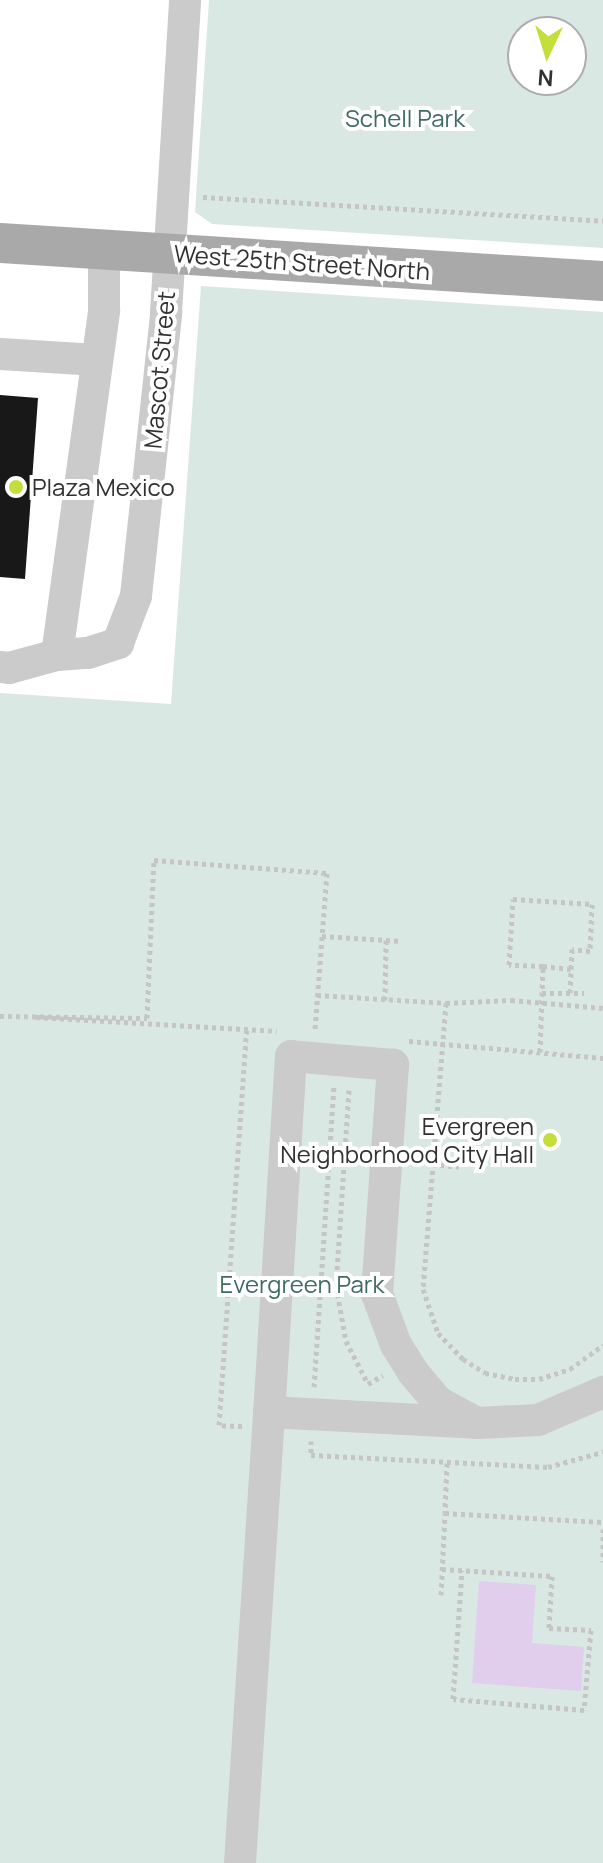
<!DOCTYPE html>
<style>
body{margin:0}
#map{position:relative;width:603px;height:1863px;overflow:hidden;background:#fff;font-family:Manrope,sans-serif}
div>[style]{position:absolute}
.green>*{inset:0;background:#dae8e4}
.water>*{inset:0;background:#e1ceec}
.building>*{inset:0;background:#181818}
.path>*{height:5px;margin-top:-2.5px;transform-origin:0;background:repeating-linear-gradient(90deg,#c5c5c5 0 4px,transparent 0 8px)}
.minor>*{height:32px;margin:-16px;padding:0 16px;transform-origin:16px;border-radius:16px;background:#cbcbcb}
.major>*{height:40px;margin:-20px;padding:0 20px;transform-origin:20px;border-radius:20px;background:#a9a9a9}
.dots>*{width:22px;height:22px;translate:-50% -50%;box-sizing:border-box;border:4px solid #fff;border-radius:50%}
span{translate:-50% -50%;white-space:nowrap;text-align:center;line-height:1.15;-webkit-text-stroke:8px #fff;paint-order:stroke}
.park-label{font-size:24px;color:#3f6c62}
.street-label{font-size:24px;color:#313131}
.poi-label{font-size:24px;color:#313131}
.left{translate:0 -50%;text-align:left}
.right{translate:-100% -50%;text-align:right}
.north{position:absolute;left:507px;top:16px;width:80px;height:80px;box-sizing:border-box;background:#fff;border:2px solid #adadad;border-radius:50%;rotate:184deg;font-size:22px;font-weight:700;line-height:32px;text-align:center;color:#313131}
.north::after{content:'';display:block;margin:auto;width:28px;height:36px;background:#c4df3c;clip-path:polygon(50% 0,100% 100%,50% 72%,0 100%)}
</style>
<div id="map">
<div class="green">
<div style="clip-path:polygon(evenodd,209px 0,603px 0,603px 248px,212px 224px,195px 212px,209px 0,523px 32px,571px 32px,571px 80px,523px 80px,523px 32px)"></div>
<div style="clip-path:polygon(201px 286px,603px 312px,603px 1863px,0 1863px,0 693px,171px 704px)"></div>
</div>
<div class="water">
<div style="clip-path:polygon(479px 1581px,536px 1585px,532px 1643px,584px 1647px,581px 1691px,472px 1683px)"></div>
</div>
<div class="building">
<div style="clip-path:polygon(0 395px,38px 398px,25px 579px,0 577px)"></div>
</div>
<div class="path">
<div style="left:203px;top:197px;width:401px;rotate:3.4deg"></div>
<div style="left:322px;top:936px;width:64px;rotate:3.6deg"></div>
<div style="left:543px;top:966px;width:28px;rotate:6deg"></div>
<div style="left:542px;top:993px;width:42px"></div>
<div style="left:317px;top:995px;width:129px;rotate:3.5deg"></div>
<div style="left:446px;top:1003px;width:65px;rotate:-2.6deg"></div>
<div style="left:511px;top:1000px;width:92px;rotate:5deg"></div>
<div style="left:385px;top:1000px;width:60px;rotate:-89deg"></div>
<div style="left:386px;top:940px;width:14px;rotate:4deg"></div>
<div style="left:446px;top:1003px;width:287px;rotate:94.6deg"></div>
<div style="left:423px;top:1289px;width:46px;rotate:71.2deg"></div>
<div style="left:438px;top:1333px;width:36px;rotate:46deg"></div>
<div style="left:463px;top:1359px;width:26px;rotate:32deg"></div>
<div style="left:485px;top:1373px;width:31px;rotate:11deg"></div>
<div style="left:515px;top:1379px;width:24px"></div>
<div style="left:539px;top:1379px;width:33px;rotate:-18deg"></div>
<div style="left:570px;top:1369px;width:41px;rotate:-36deg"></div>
<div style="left:0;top:1016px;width:147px;rotate:0.8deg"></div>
<div style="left:147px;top:1018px;width:158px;rotate:-87.5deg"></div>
<div style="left:154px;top:860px;width:173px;rotate:4.3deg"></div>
<div style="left:327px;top:873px;width:156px;rotate:94.4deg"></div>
<div style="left:36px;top:1017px;width:241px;rotate:3.3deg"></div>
<div style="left:409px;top:1041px;width:195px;rotate:5deg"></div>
<div style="left:540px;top:1052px;width:86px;rotate:-88deg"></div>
<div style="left:543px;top:966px;width:34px;rotate:-178deg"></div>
<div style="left:509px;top:965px;width:66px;rotate:-86.5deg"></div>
<div style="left:513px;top:899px;width:79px;rotate:3.6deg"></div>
<div style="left:592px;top:904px;width:47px;rotate:92.4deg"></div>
<div style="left:590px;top:951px;width:18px;rotate:-174deg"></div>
<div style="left:572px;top:949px;width:44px;rotate:92.6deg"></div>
<div style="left:349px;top:1090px;width:196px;rotate:93.8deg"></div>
<div style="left:336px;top:1286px;width:56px;rotate:79.7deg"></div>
<div style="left:346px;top:1341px;width:48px;rotate:62.9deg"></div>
<div style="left:368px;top:1384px;width:17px;rotate:-31deg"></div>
<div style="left:432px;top:1164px;width:27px;rotate:6deg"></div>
<div style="left:314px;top:1387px;width:303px;rotate:-86.2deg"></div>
<div style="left:242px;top:1426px;width:23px;rotate:-178deg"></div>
<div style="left:219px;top:1425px;width:397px;rotate:-86deg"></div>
<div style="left:311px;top:1441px;width:14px;rotate:90deg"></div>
<div style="left:311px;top:1455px;width:237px;rotate:2.9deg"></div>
<div style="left:548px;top:1467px;width:57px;rotate:-15.3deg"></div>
<div style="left:447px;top:1463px;width:50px;rotate:92.3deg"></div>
<div style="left:445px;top:1513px;width:158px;rotate:3.3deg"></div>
<div style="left:603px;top:1529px;width:33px;rotate:90deg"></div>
<div style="left:442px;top:1569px;width:110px;rotate:3.6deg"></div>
<div style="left:552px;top:1576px;width:52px;rotate:93.3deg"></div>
<div style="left:549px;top:1628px;width:42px;rotate:2.7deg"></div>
<div style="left:591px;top:1630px;width:80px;rotate:95deg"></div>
<div style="left:584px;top:1710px;width:131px;rotate:-175.2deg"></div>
<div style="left:453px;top:1699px;width:129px;rotate:-86deg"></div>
<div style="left:441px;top:1595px;width:82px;rotate:-87.2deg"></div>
</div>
<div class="minor">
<div style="left:0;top:354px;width:97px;rotate:3.5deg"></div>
<div style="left:57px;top:655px;width:31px;rotate:-4deg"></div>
<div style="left:88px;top:653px;width:32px;rotate:-18deg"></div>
<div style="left:118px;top:643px;width:50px;rotate:-69deg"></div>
<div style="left:136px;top:596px;width:285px;rotate:-83.9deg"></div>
<div style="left:166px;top:313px;width:314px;rotate:-86.5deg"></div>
<div style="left:0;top:667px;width:9px;rotate:6deg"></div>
<div style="left:9px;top:668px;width:50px;rotate:-15.2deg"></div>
<div style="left:57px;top:655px;width:348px;rotate:-82.2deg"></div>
<div style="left:104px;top:310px;width:60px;rotate:-90deg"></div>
<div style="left:477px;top:1423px;width:44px;rotate:-151.7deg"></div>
<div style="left:438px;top:1402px;width:39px;rotate:-130deg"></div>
<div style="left:413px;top:1372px;width:32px;rotate:-122deg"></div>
<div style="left:396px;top:1345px;width:54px;rotate:-110.4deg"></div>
<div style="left:377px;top:1294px;width:230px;rotate:-86deg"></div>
<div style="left:393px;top:1065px;width:102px;rotate:-175deg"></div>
<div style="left:291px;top:1056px;width:357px;rotate:93.5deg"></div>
<div style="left:269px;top:1412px;width:208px;rotate:3deg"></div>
<div style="left:477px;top:1423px;width:61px;rotate:-2.8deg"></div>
<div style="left:538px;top:1420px;width:71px;rotate:-23.3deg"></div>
<div style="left:240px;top:1863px;width:452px;rotate:-86.3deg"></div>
</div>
<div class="major">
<div style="left:0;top:243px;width:604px;rotate:3.61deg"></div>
</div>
<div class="dots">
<div style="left:16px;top:487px;background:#c4df3c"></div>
<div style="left:550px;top:1140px;background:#c4df3c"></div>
</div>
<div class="park-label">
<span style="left:405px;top:118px">Schell Park</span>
<span style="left:302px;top:1284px">Evergreen Park</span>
</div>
<div class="street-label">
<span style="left:302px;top:262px;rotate:4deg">West 25th Street North</span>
<span style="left:159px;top:370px;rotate:-85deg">Mascot Street</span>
</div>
<div class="poi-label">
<span class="left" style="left:32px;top:487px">Plaza Mexico</span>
<span class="right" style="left:534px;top:1140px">Evergreen<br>Neighborhood City Hall</span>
</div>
<div class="north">N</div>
</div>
